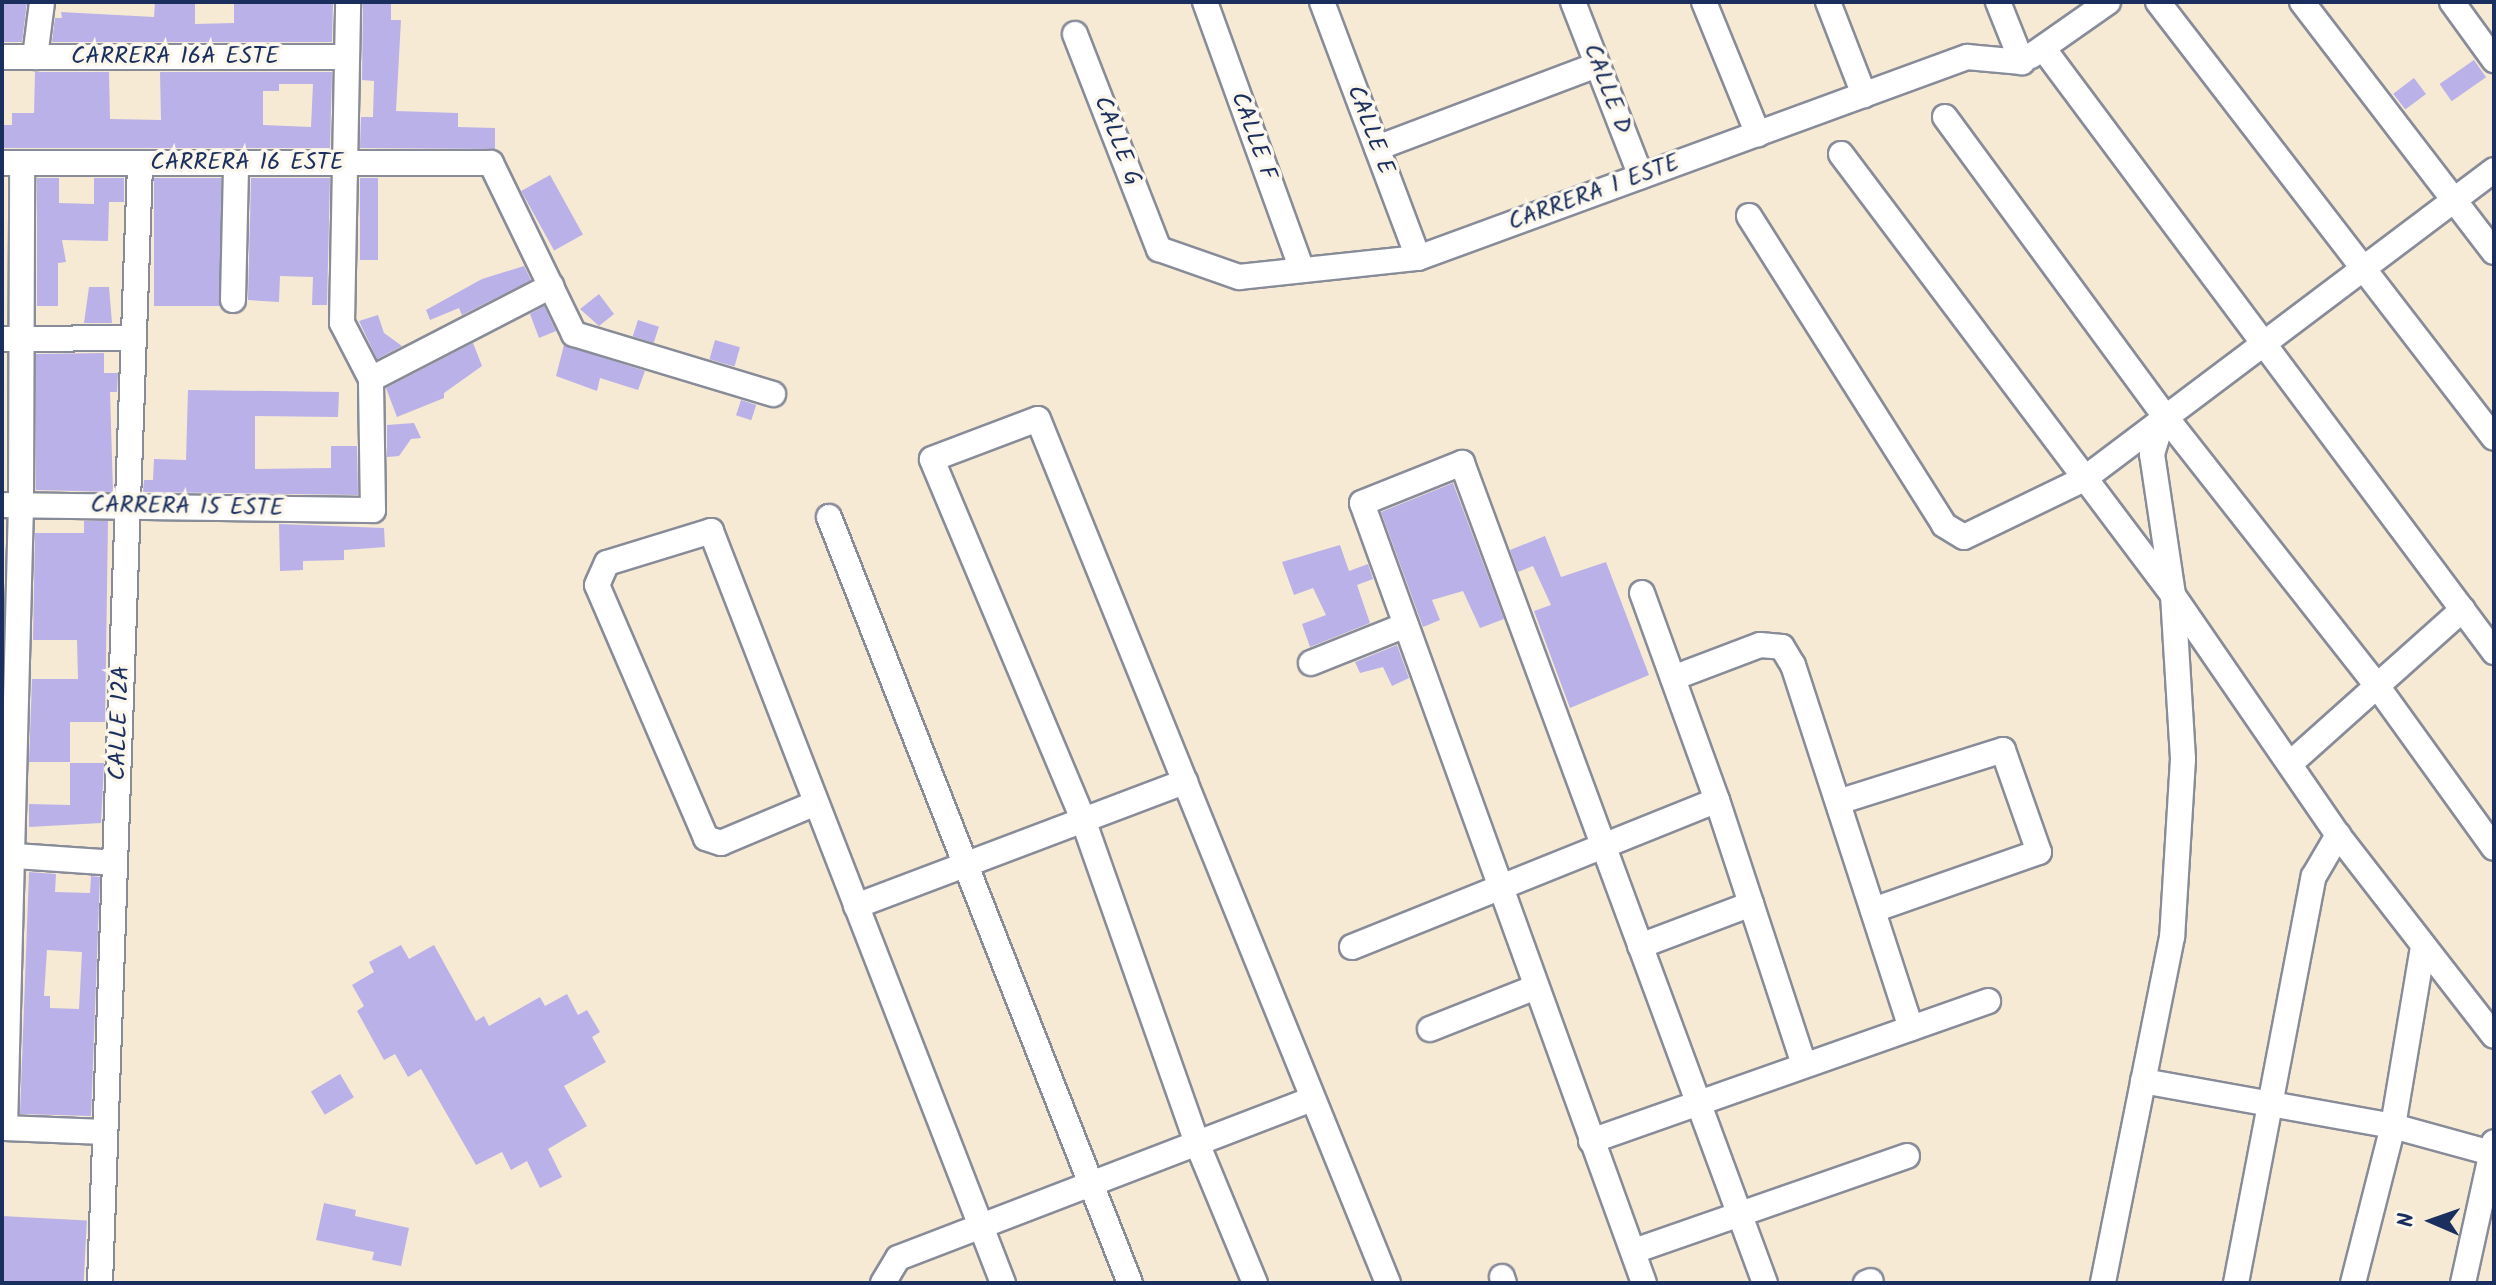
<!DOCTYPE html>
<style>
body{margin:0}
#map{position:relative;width:2496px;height:1285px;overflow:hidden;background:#f6ead4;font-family:Kalam,sans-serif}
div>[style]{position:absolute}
.building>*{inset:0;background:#bab1e8;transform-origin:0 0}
.roads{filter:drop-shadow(2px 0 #888c99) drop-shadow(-2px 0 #888c99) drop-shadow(0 2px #888c99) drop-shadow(0 -2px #888c99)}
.minor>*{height:24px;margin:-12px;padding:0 12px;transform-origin:12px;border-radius:12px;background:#fff}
span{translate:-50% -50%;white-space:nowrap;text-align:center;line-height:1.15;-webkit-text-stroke:7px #fbf7ec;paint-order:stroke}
.street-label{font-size:24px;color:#1b2f5e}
.frame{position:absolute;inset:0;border:4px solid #1b2f5e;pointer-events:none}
.north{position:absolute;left:2392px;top:1181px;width:80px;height:80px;-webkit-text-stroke:6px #fbf7ec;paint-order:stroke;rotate:272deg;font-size:22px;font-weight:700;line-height:32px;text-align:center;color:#1b2f5e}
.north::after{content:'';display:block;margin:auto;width:28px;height:36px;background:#1b2f5e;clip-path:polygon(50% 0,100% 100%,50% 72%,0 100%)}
</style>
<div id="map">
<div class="building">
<div style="clip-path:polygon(2px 2px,27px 2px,22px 42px,2px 42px)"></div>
<div style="clip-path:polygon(155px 2px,195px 2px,195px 24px,234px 23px,234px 3px,333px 2px,332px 42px,52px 42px,55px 18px,62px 18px,61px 12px,154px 17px)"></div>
<div style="clip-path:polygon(363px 2px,391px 2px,391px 20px,401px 20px,396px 111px,458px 113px,458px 127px,495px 128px,495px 149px,360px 148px,361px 117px,373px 117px,374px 81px,362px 80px)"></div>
<div style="left:2474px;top:60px;width:21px;height:42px;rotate:55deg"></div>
<div style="clip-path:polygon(evenodd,35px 72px,109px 72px,110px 119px,161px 120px,160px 72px,332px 72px,330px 148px,2px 148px,2px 125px,12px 125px,12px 113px,34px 113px,35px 72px,279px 84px,313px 84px,311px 127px,263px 125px,263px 91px,279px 91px,279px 84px)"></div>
<div style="left:2414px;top:78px;width:20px;height:26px;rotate:53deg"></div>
<div style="left:550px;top:175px;width:68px;height:33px;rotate:61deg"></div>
<div style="clip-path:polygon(37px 178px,59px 178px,59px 203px,94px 204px,94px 178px,124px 178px,124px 202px,109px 202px,108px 241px,62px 240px,66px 262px,58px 263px,58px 306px,37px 306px)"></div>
<div style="left:154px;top:178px;width:67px;height:128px"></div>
<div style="clip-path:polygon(251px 178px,330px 178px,327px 305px,312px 305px,313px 277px,280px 276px,279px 302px,248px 300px)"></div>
<div style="left:360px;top:178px;width:18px;height:82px"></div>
<div style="clip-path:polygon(524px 266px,531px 280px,462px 315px,459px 308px,430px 320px,426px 310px,482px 279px)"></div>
<div style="clip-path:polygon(89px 287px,109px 287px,112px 323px,84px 323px)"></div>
<div style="clip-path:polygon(599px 294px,614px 314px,599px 326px,580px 309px)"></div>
<div style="clip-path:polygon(544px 306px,556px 331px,539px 338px,530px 314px)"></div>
<div style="clip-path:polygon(378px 315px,384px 333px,402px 346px,377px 359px,359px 321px)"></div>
<div style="left:638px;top:320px;width:22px;height:17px;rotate:18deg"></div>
<div style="left:715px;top:340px;width:26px;height:20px;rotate:16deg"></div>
<div style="clip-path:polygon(473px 343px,482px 366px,444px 393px,444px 398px,397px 417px,386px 388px)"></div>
<div style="clip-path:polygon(564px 345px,645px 371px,638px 390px,600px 378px,597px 391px,556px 376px)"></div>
<div style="clip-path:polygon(104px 353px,104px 373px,118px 373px,117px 392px,110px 392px,113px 492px,36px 490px,36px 354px)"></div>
<div style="clip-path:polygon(188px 390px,339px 392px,338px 417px,255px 416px,255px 469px,331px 468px,331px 446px,357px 446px,358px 495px,143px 492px,144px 480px,153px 480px,154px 459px,186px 460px)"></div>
<div style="left:741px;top:400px;width:16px;height:16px;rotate:18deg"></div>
<div style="clip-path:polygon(414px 423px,421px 438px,411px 439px,399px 456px,387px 457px,387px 425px)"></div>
<div style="clip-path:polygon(1453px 483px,1504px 619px,1480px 628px,1463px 591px,1432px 600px,1440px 620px,1423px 627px,1381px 512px)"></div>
<div style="clip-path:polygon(84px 521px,108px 521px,105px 722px,70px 722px,70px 762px,29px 762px,32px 679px,78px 679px,77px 640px,33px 640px,35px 533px,84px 533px)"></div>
<div style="clip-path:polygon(279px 524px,384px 528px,385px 547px,344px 550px,344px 560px,303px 561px,303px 570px,280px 571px)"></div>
<div style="clip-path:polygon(1545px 536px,1561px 577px,1606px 562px,1649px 675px,1570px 708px,1534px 611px,1551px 605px,1533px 566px,1518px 572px,1510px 550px)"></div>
<div style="clip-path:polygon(1340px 545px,1349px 571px,1368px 564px,1373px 579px,1357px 585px,1370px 623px,1310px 647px,1302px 624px,1326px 615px,1313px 588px,1294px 595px,1282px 562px)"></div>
<div style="clip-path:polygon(1397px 645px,1409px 678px,1392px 686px,1383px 667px,1360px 673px,1355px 662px)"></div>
<div style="clip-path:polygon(70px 763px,104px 763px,101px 823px,29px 827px,29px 804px,70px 805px)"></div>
<div style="clip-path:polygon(evenodd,29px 872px,56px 874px,55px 892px,90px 893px,91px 876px,100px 877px,91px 1116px,20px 1114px,29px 872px,47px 950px,82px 952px,79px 1009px,50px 1008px,50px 996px,44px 996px,47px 950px)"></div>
<div style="clip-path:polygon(401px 945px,409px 959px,434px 945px,476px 1021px,484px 1016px,489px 1026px,540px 997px,545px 1006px,567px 994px,578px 1015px,587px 1010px,600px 1032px,592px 1037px,606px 1062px,564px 1086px,587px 1126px,548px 1149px,562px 1177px,540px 1188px,527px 1161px,511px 1170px,502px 1152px,476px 1165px,421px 1069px,408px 1077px,395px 1054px,384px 1060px,357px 1011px,364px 1006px,352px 985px,374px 972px,369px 962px)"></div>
<div style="left:340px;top:1074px;width:27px;height:34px;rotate:59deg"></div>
<div style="clip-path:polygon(324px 1203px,356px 1210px,355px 1216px,409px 1228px,401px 1266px,372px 1260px,374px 1252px,316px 1240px)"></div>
<div style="left:2px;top:1216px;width:85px;height:67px;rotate:3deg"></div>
</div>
<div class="roads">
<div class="minor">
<div style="left:1205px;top:2px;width:285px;rotate:70.1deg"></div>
<div style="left:1322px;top:2px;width:273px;rotate:69.4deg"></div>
<div style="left:1573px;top:2px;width:187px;rotate:68.7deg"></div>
<div style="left:1704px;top:2px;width:143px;rotate:67.8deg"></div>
<div style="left:1828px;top:2px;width:100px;rotate:68.8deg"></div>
<div style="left:1998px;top:2px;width:65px;rotate:68.2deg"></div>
<div style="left:2158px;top:2px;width:550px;rotate:52.38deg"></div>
<div style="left:2302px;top:2px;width:315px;rotate:52.5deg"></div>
<div style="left:2452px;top:2px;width:72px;rotate:54.1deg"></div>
<div style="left:1075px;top:34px;width:231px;rotate:68.7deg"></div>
<div style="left:1159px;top:249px;width:85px;rotate:19.3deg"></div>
<div style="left:1239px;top:277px;width:180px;rotate:-6.1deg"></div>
<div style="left:1418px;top:258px;width:585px;rotate:-20.11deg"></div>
<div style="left:1967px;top:57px;width:55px;rotate:5.2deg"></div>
<div style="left:2043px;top:48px;width:754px;rotate:53.25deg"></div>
<div style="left:2031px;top:56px;width:94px;rotate:-35deg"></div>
<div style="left:2px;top:57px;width:345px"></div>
<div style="left:35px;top:57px;width:55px;rotate:-82.7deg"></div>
<div style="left:1945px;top:117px;width:370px;rotate:53.7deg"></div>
<div style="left:2164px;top:415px;width:41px;rotate:107.1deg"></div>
<div style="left:2152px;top:454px;width:143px;rotate:81.5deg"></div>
<div style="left:2173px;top:595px;width:164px;rotate:86.5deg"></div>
<div style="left:2183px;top:759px;width:178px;rotate:93.5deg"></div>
<div style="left:2172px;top:937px;width:353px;rotate:101.3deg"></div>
<div style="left:1377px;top:148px;width:235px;rotate:-20.7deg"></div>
<div style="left:1841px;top:154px;width:552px;rotate:53.03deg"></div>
<div style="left:2173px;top:595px;width:291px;rotate:55.5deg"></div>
<div style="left:2338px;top:835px;width:254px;rotate:52.2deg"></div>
<div style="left:2px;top:163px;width:489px"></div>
<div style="left:491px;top:163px;width:190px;rotate:64.1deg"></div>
<div style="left:574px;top:334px;width:208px;rotate:16.8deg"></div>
<div style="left:1749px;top:216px;width:365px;rotate:57.7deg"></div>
<div style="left:1944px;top:525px;width:23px;rotate:31deg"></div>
<div style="left:1964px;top:537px;width:133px;rotate:-25.8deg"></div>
<div style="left:2084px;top:479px;width:513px;rotate:-37deg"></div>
<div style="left:233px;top:300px;width:136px;rotate:-88.7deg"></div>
<div style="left:2px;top:339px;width:131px;rotate:-0.4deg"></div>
<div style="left:371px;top:379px;width:203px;rotate:-27.3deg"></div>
<div style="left:2164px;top:415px;width:341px;rotate:51.8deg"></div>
<div style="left:2375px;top:683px;width:203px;rotate:54.2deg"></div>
<div style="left:2px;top:505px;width:371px;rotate:0.8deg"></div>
<div style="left:373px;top:510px;width:131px;rotate:-90.9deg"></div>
<div style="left:371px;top:379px;width:63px;rotate:-117.4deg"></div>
<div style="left:342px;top:323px;width:321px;rotate:-88.9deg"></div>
<div style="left:829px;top:517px;width:823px;rotate:68.55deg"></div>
<div style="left:1642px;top:593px;width:220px;rotate:70.1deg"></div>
<div style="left:1717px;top:800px;width:279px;rotate:71.8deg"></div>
<div style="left:1311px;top:663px;width:102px;rotate:-21.8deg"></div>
<div style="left:1673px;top:678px;width:93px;rotate:-20.8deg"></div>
<div style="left:1760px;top:645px;width:22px;rotate:5deg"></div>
<div style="left:1782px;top:647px;width:21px;rotate:59deg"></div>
<div style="left:1793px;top:665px;width:382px;rotate:72deg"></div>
<div style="left:2292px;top:762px;width:229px;rotate:-41.8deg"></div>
<div style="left:1838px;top:802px;width:173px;rotate:-17.5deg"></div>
<div style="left:2003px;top:750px;width:108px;rotate:70.6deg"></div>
<div style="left:2039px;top:852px;width:176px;rotate:160.7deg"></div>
<div style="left:816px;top:803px;width:103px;rotate:157.2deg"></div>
<div style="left:721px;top:843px;width:16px;rotate:-162deg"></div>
<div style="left:706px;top:838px;width:275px;rotate:-113.3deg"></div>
<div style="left:597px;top:585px;width:24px;rotate:-66deg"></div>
<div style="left:607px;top:563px;width:109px;rotate:-17.1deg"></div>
<div style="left:711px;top:531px;width:807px;rotate:68.78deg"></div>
<div style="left:2px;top:855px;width:113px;rotate:4deg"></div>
<div style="left:856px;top:906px;width:352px;rotate:-20.7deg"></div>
<div style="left:1640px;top:946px;width:119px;rotate:-20.7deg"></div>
<div style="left:1352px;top:947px;width:393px;rotate:-21.9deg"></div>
<div style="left:1430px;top:1029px;width:114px;rotate:-21.6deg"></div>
<div style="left:2143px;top:1081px;width:254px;rotate:10.2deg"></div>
<div style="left:2393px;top:1126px;width:102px;rotate:15.4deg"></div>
<div style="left:2px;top:1128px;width:103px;rotate:2.2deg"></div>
<div style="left:5px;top:1128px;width:623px;rotate:-88.53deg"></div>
<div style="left:21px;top:505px;width:342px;rotate:-89.8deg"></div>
<div style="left:1591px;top:1141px;width:421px;rotate:-19.4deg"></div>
<div style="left:1634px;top:1251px;width:289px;rotate:-19.2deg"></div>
<div style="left:1502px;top:1277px;width:6px;rotate:72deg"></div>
<div style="left:100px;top:1283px;width:1121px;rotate:-87.95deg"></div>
<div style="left:883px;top:1283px;width:29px;rotate:-59deg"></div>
<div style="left:898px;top:1258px;width:444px;rotate:-21deg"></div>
<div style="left:1255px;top:1283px;width:152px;rotate:-112.5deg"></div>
<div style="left:1197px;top:1143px;width:343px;rotate:-109.4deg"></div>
<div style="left:1083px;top:819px;width:390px;rotate:-112.8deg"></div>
<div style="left:932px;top:459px;width:113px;rotate:-20.7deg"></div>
<div style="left:1038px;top:419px;width:932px;rotate:67.95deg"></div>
<div style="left:1644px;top:1283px;width:829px;rotate:-109.88deg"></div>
<div style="left:1362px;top:503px;width:108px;rotate:-21.8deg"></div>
<div style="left:1462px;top:463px;width:874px;rotate:69.72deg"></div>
<div style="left:1866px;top:1283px;width:5px;rotate:-22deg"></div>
<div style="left:2236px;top:1283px;width:414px;rotate:-79.2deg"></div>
<div style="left:2314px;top:876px;width:48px;rotate:-59.7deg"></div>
<div style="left:2353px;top:1283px;width:162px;rotate:-75.7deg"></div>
<div style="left:2393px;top:1126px;width:181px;rotate:-80.5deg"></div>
<div style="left:2463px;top:1283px;width:144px;rotate:-77.6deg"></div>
</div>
</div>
<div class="street-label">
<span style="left:175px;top:57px">CARRERA 16A ESTE</span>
<span style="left:1607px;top:89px;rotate:69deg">CALLE D</span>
<span style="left:1370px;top:130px;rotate:69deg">CALLE E</span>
<span style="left:1253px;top:136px;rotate:70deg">CALLE F</span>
<span style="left:1117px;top:141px;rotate:69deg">CALLE G</span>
<span style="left:247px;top:163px">CARRERA 16 ESTE</span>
<span style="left:1594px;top:193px;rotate:-20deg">CARRERA 1 ESTE</span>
<span style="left:187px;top:507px;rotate:1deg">CARRERA 15 ESTE</span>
<span style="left:120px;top:723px;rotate:-88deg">CALLE 12A</span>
</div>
<div class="frame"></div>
<div class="north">N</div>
</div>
